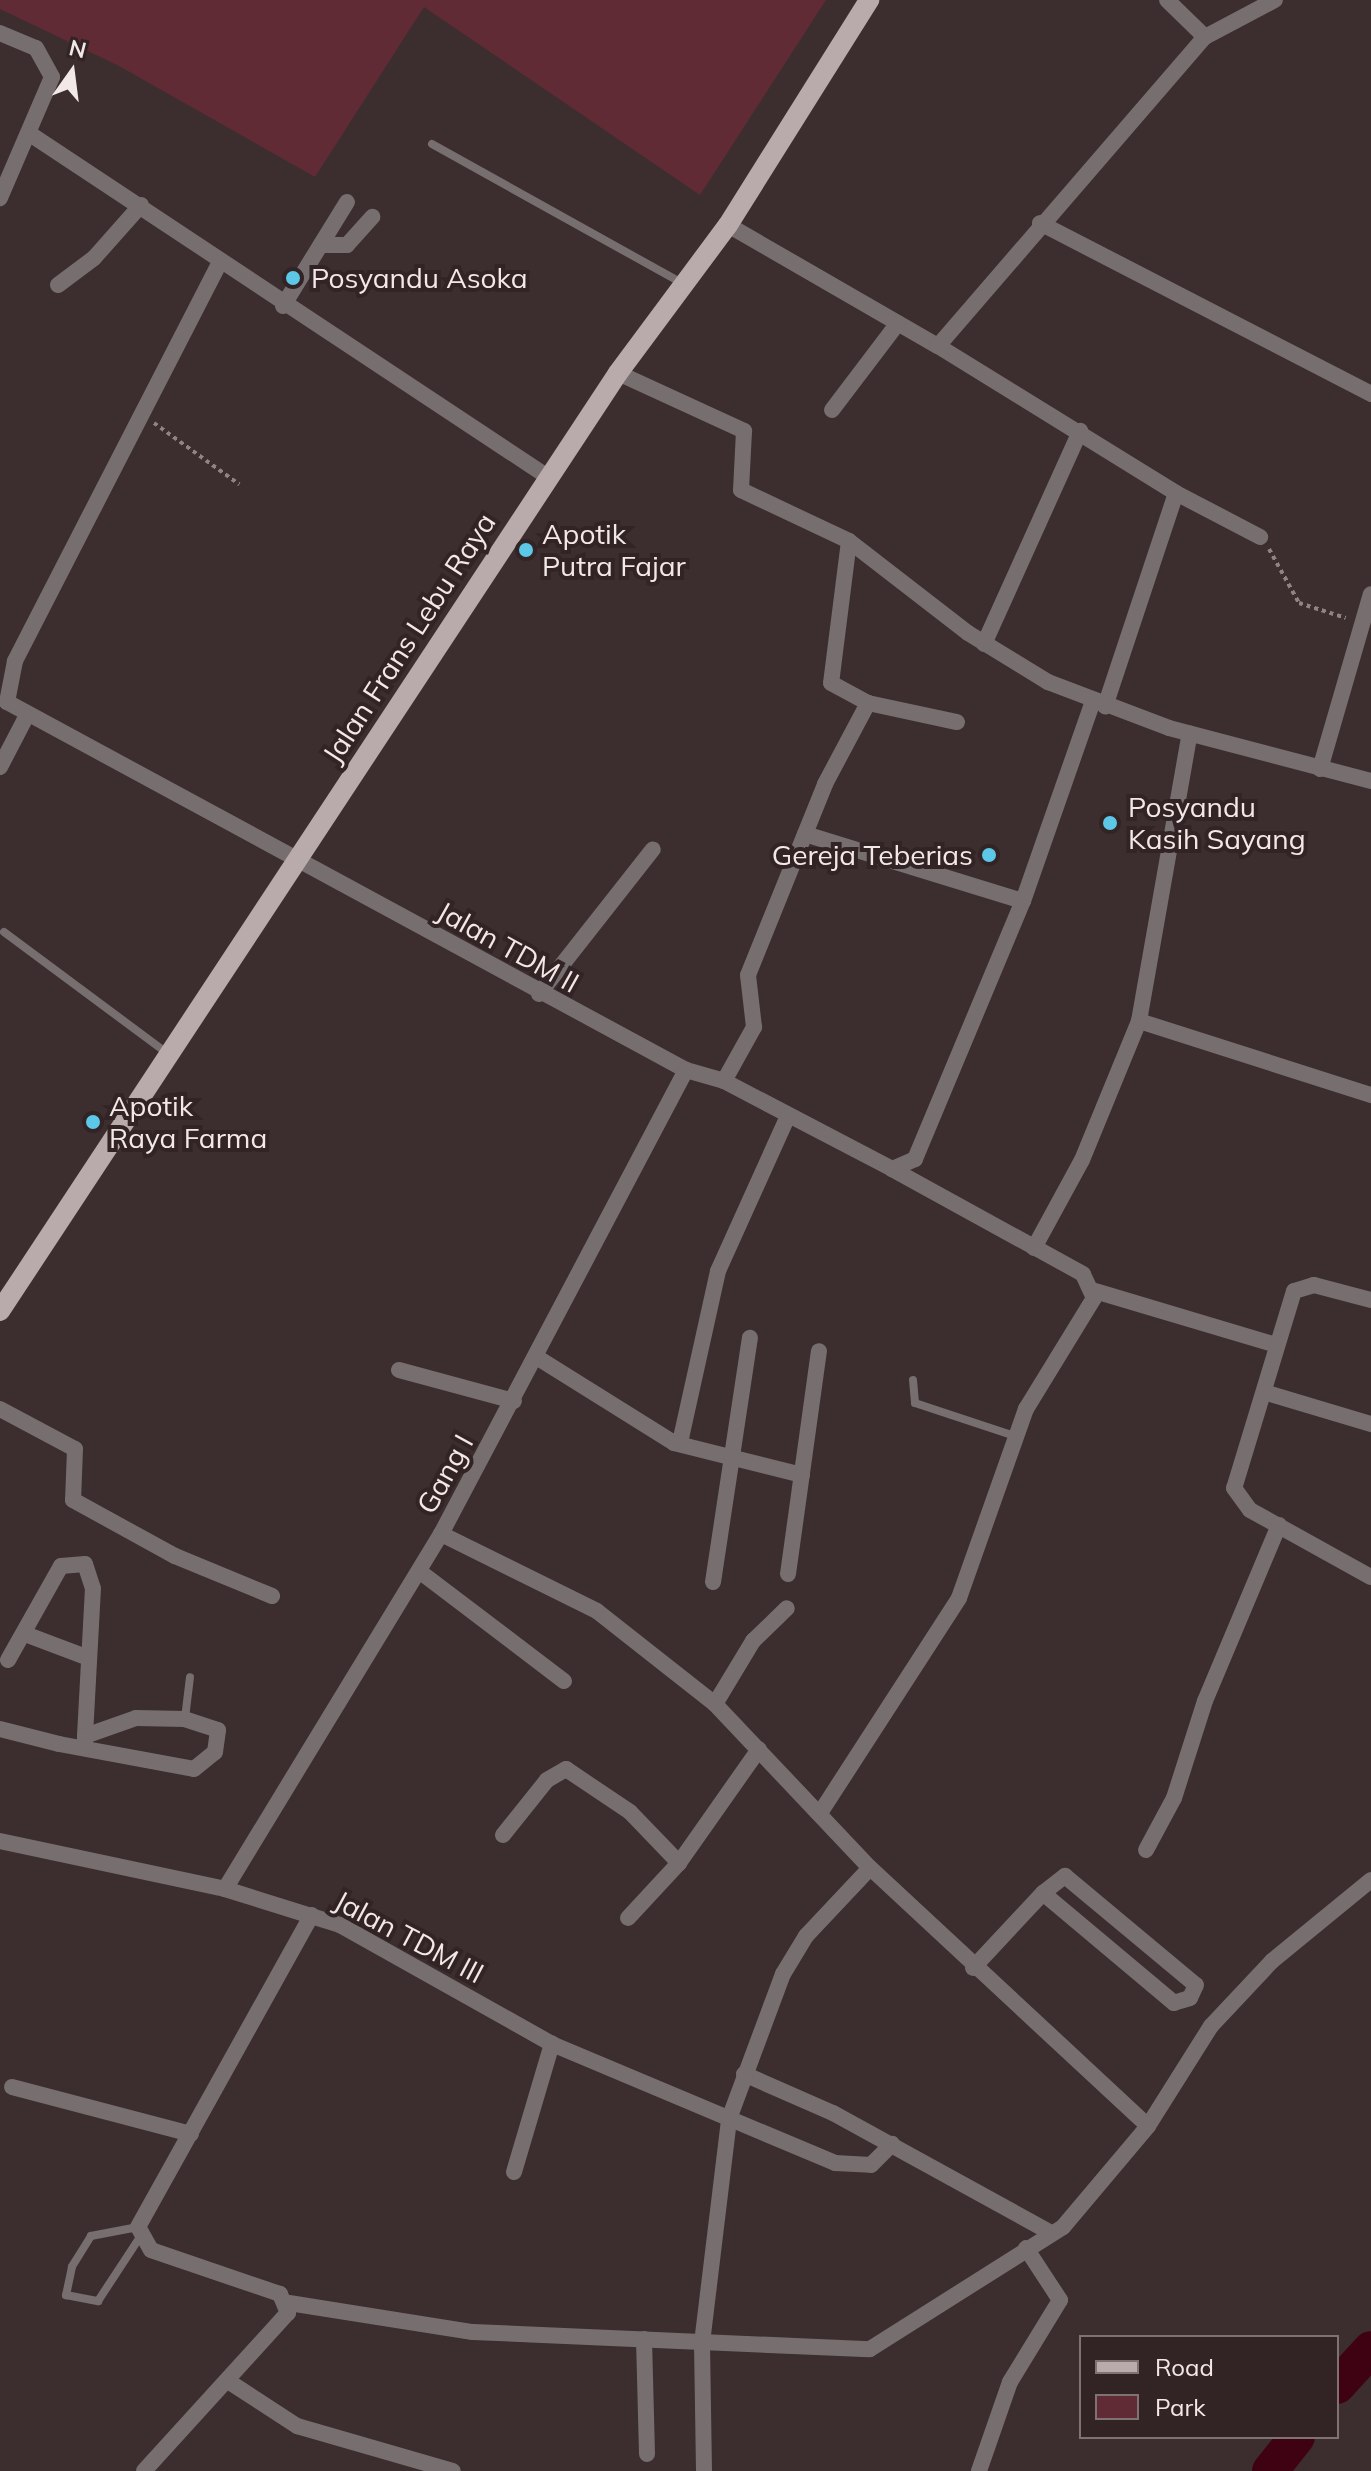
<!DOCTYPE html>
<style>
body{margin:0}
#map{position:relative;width:1371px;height:2471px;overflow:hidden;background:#3c2d2f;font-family:Mulish,sans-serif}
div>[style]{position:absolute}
.green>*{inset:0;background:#602b34}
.river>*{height:36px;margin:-18px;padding:0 18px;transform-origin:18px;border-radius:18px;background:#3f0213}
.path>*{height:4px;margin-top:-2px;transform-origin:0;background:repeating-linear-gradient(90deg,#8f8384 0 4px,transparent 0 8px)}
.service>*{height:8px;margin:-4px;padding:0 4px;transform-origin:4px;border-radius:4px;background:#766e6f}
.minor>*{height:16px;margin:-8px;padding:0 8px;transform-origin:8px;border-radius:8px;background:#766e6f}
.primary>*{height:20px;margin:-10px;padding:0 10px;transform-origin:10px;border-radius:10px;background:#b9aaab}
.dots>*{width:22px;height:22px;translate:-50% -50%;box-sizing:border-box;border:4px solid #322325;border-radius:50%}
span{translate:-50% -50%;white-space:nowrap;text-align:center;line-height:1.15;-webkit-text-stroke:8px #322325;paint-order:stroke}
.poi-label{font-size:28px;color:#f2e8e8}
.left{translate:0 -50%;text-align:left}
.right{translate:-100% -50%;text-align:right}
.street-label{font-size:28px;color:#f2e8e8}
.legend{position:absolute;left:1079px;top:2335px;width:260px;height:104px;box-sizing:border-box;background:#322325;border:2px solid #7f7273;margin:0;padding:10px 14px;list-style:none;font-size:24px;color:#f2e8e8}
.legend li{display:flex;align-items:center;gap:16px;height:40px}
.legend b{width:40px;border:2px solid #7f7273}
.north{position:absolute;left:32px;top:32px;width:80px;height:80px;-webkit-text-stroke:6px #322325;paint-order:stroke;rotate:14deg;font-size:22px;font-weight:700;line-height:32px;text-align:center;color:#f2e8e8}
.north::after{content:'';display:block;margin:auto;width:28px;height:36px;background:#f2e8e8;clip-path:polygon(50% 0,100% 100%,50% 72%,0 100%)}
</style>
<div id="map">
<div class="green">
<div style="clip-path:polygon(0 0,826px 0,700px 195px,424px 7px,315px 177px,119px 66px,0 9px)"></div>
</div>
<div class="river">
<div style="left:1337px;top:2386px;width:50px;rotate:-47.4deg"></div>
<div style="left:1270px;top:2471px;width:43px;rotate:-51.5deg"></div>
</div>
<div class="path">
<div style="left:154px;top:423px;width:105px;rotate:35.7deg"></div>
<div style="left:1269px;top:549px;width:62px;rotate:60.9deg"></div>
<div style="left:1299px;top:603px;width:49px;rotate:17.7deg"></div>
</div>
<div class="service">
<div style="left:432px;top:144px;width:284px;rotate:29.1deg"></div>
<div style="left:4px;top:932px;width:204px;rotate:36.6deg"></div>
<div style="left:913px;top:1380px;width:23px;rotate:85deg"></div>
<div style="left:915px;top:1403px;width:105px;rotate:18.3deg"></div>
<div style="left:185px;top:1718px;width:41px;rotate:-83deg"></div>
<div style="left:138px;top:2227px;width:48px;rotate:169.2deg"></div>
<div style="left:91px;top:2236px;width:36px;rotate:122deg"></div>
<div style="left:72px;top:2267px;width:29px;rotate:102deg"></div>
<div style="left:66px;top:2295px;width:33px;rotate:11deg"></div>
<div style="left:98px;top:2301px;width:77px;rotate:-56.7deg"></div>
</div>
<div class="minor">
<div style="left:1167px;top:0;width:53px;rotate:44.2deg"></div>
<div style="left:1205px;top:37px;width:79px;rotate:-27.9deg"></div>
<div style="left:0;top:33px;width:39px;rotate:23deg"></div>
<div style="left:36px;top:48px;width:33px;rotate:61deg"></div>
<div style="left:52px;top:77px;width:132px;rotate:113.3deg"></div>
<div style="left:30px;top:134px;width:621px;rotate:33.51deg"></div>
<div style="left:1040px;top:223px;width:373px;rotate:27.3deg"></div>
<div style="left:728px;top:225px;width:242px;rotate:30deg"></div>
<div style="left:938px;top:346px;width:408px;rotate:-49.2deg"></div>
<div style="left:321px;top:245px;width:26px"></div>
<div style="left:347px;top:245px;width:38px;rotate:-48deg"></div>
<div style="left:220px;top:262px;width:449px;rotate:117.2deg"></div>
<div style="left:15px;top:661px;width:42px;rotate:101deg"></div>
<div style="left:7px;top:702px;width:772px;rotate:28.46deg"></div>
<div style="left:686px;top:1070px;width:40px;rotate:16deg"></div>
<div style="left:724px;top:1081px;width:190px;rotate:27.6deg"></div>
<div style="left:892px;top:1169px;width:25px;rotate:-23deg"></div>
<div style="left:915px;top:1159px;width:280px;rotate:-67.3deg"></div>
<div style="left:1023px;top:901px;width:212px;rotate:-70.7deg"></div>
<div style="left:58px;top:285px;width:45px;rotate:-36.9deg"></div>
<div style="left:94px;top:258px;width:71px;rotate:-48.4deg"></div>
<div style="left:283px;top:306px;width:122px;rotate:-58.4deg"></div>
<div style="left:938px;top:346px;width:280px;rotate:31.7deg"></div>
<div style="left:1176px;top:493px;width:225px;rotate:108.4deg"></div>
<div style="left:618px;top:373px;width:139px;rotate:24.7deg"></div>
<div style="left:744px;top:431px;width:59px;rotate:92.9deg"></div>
<div style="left:741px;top:490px;width:119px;rotate:25.3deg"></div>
<div style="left:849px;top:541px;width:150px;rotate:37.7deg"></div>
<div style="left:968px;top:633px;width:94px;rotate:31.5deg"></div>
<div style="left:1048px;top:682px;width:129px;rotate:20.8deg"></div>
<div style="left:1169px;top:728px;width:209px;rotate:14.7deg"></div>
<div style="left:832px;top:410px;width:109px;rotate:-52.8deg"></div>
<div style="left:1176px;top:493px;width:95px;rotate:27.6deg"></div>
<div style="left:849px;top:541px;width:143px;rotate:97.2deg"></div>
<div style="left:831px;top:683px;width:42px;rotate:28.4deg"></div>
<div style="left:868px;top:703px;width:91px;rotate:12.1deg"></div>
<div style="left:984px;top:644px;width:234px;rotate:-65.7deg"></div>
<div style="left:0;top:767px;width:56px;rotate:-62.5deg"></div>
<div style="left:1320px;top:769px;width:182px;rotate:-73.8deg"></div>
<div style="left:805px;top:834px;width:228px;rotate:17.1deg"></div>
<div style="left:539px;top:994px;width:184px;rotate:-51.8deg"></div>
<div style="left:1139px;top:1021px;width:244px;rotate:17.7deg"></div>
<div style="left:724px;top:1081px;width:62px;rotate:-60.9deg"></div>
<div style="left:754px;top:1027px;width:52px;rotate:-96.6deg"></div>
<div style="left:748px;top:975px;width:206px;rotate:-68deg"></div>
<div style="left:825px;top:784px;width:92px;rotate:-62deg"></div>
<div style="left:1034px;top:1248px;width:100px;rotate:-61.4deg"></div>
<div style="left:1082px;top:1160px;width:150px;rotate:-67.7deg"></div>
<div style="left:1139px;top:1021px;width:292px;rotate:-80deg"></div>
<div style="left:1095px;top:1291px;width:189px;rotate:16.6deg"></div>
<div style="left:1371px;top:1300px;width:59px;rotate:-165.3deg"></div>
<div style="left:1314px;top:1285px;width:21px;rotate:163deg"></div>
<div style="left:1294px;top:1291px;width:206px;rotate:106.9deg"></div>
<div style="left:1234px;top:1488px;width:27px;rotate:54deg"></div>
<div style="left:1250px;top:1510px;width:138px;rotate:29deg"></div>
<div style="left:538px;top:1358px;width:160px;rotate:32deg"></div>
<div style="left:674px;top:1443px;width:9px;rotate:-36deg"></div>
<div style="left:681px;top:1438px;width:171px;rotate:-77.5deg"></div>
<div style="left:718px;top:1271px;width:170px;rotate:-65.7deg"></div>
<div style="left:399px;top:1370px;width:119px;rotate:15.1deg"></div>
<div style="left:1264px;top:1392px;width:112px;rotate:16.7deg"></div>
<div style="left:0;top:1409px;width:85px;rotate:28.1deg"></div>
<div style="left:75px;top:1449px;width:51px;rotate:92.2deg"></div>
<div style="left:73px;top:1500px;width:116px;rotate:28.8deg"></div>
<div style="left:175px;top:1556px;width:105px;rotate:22.4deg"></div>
<div style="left:674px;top:1443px;width:132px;rotate:14deg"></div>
<div style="left:419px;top:1571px;width:182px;rotate:37.2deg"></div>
<div style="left:788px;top:1574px;width:225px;rotate:-82.1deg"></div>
<div style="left:713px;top:1582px;width:247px;rotate:-81.4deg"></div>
<div style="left:25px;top:1634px;width:68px;rotate:20.6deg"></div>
<div style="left:8px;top:1660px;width:108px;rotate:-60.6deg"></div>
<div style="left:61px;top:1566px;width:24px;rotate:-5deg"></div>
<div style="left:85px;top:1564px;width:25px;rotate:72deg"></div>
<div style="left:93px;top:1588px;width:148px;rotate:93.1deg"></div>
<div style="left:715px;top:1704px;width:74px;rotate:-58.9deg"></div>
<div style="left:753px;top:1641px;width:47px;rotate:-44.1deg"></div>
<div style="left:0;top:1729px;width:61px;rotate:14.3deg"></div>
<div style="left:59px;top:1744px;width:137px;rotate:10.5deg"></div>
<div style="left:194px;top:1769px;width:27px;rotate:-39deg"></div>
<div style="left:215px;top:1752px;width:22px;rotate:-82deg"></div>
<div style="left:218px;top:1730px;width:35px;rotate:-162deg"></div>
<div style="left:185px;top:1719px;width:49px;rotate:-178.8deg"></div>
<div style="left:136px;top:1718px;width:54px;rotate:160.6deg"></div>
<div style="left:85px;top:1736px;width:11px;rotate:90deg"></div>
<div style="left:822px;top:1810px;width:252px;rotate:-57.1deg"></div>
<div style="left:959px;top:1598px;width:201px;rotate:-70.5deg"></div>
<div style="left:1026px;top:1409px;width:130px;rotate:-58.5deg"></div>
<div style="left:1094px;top:1298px;width:26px;rotate:-115deg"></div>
<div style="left:1083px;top:1274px;width:218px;rotate:-151.2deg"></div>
<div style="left:503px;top:1835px;width:70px;rotate:-51.3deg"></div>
<div style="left:547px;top:1780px;width:22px;rotate:-30deg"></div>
<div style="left:566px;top:1769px;width:77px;rotate:33.9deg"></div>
<div style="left:630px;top:1812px;width:71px;rotate:46.1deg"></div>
<div style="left:0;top:1841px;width:230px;rotate:12deg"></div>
<div style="left:225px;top:1889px;width:121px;rotate:17.4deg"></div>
<div style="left:340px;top:1925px;width:243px;rotate:29.3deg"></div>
<div style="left:552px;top:2044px;width:307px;rotate:22.8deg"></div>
<div style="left:835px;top:2163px;width:36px;rotate:3deg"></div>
<div style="left:871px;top:2165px;width:30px;rotate:-45deg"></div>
<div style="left:1146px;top:1850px;width:59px;rotate:-61.7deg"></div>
<div style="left:1174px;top:1798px;width:102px;rotate:-72.3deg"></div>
<div style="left:1205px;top:1701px;width:191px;rotate:-67.2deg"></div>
<div style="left:225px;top:1889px;width:416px;rotate:-58.7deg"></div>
<div style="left:441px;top:1534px;width:525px;rotate:-62.17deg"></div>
<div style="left:628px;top:1918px;width:75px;rotate:-47.2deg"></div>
<div style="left:679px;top:1863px;width:139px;rotate:-54.9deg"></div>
<div style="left:973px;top:1968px;width:103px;rotate:-47deg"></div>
<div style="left:1043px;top:1893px;width:28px;rotate:-38deg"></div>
<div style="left:1065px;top:1876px;width:170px;rotate:39.8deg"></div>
<div style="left:1196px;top:1985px;width:14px;rotate:115deg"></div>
<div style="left:1190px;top:1998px;width:17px;rotate:163deg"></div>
<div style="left:1174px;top:2003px;width:171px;rotate:-140deg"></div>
<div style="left:744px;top:2074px;width:97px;rotate:23.7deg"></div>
<div style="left:833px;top:2113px;width:249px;rotate:28.8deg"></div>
<div style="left:12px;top:2087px;width:185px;rotate:14.7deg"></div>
<div style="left:1148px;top:2126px;width:118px;rotate:-57.8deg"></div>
<div style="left:1211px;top:2026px;width:89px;rotate:-46.8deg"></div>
<div style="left:1272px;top:1961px;width:128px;rotate:-39.3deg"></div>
<div style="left:514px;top:2172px;width:134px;rotate:-73.5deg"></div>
<div style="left:289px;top:2303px;width:186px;rotate:9deg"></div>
<div style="left:473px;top:2332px;width:397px;rotate:2.5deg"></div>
<div style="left:870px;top:2349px;width:228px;rotate:-32.3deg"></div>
<div style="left:1063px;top:2227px;width:132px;rotate:-49.9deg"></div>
<div style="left:1148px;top:2126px;width:379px;rotate:-137.1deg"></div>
<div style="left:870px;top:1868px;width:226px;rotate:-133.4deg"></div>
<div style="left:715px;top:1704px;width:150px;rotate:-141.8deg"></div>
<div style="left:597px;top:1611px;width:174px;rotate:-153.7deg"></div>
<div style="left:644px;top:2339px;width:115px;rotate:88.5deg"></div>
<div style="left:231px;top:2383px;width:79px;rotate:33.1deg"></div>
<div style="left:297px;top:2426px;width:162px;rotate:16.1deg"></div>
<div style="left:144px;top:2471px;width:214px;rotate:-47.7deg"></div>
<div style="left:288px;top:2313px;width:21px;rotate:-113deg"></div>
<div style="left:280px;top:2294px;width:136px;rotate:-161.2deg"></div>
<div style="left:151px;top:2250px;width:26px;rotate:-119deg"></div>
<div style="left:138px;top:2227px;width:357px;rotate:-60.9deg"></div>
<div style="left:704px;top:2471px;width:128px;rotate:-90.9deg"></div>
<div style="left:702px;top:2343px;width:226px;rotate:-83.1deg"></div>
<div style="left:729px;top:2119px;width:155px;rotate:-69.6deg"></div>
<div style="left:783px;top:1974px;width:44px;rotate:-58.8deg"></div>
<div style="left:806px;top:1936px;width:93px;rotate:-46.7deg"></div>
<div style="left:979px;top:2471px;width:94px;rotate:-70.8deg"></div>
<div style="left:1010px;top:2382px;width:96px;rotate:-58.6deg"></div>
<div style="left:1060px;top:2300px;width:62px;rotate:-123.2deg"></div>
</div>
<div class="primary">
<div style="left:0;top:1311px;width:1123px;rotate:-56.62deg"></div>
<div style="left:618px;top:373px;width:184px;rotate:-53.4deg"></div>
<div style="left:728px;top:225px;width:266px;rotate:-57.9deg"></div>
</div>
<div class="dots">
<div style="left:293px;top:278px;background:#5dc7e8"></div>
<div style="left:526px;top:550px;background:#5dc7e8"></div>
<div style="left:1110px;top:823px;background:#5dc7e8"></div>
<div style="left:989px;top:855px;background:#5dc7e8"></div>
<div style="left:93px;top:1122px;background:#5dc7e8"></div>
</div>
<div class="poi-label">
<span class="left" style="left:311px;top:278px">Posyandu Asoka</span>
<span class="left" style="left:542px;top:550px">Apotik<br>Putra Fajar</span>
<span class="left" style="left:1128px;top:823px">Posyandu<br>Kasih Sayang</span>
<span class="right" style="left:973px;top:855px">Gereja Teberias</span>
<span class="left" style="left:109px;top:1122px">Apotik<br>Raya Farma</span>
</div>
<div class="street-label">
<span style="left:409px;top:638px;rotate:-57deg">Jalan Frans Lebu Raya</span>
<span style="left:508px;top:947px;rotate:29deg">Jalan TDM II</span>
<span style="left:445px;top:1474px;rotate:-61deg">Gang I</span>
<span style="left:409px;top:1937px;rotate:28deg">Jalan TDM III</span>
</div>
<ul class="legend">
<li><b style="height:10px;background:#b9aaab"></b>Road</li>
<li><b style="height:22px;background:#602b34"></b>Park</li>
</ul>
<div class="north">N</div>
</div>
